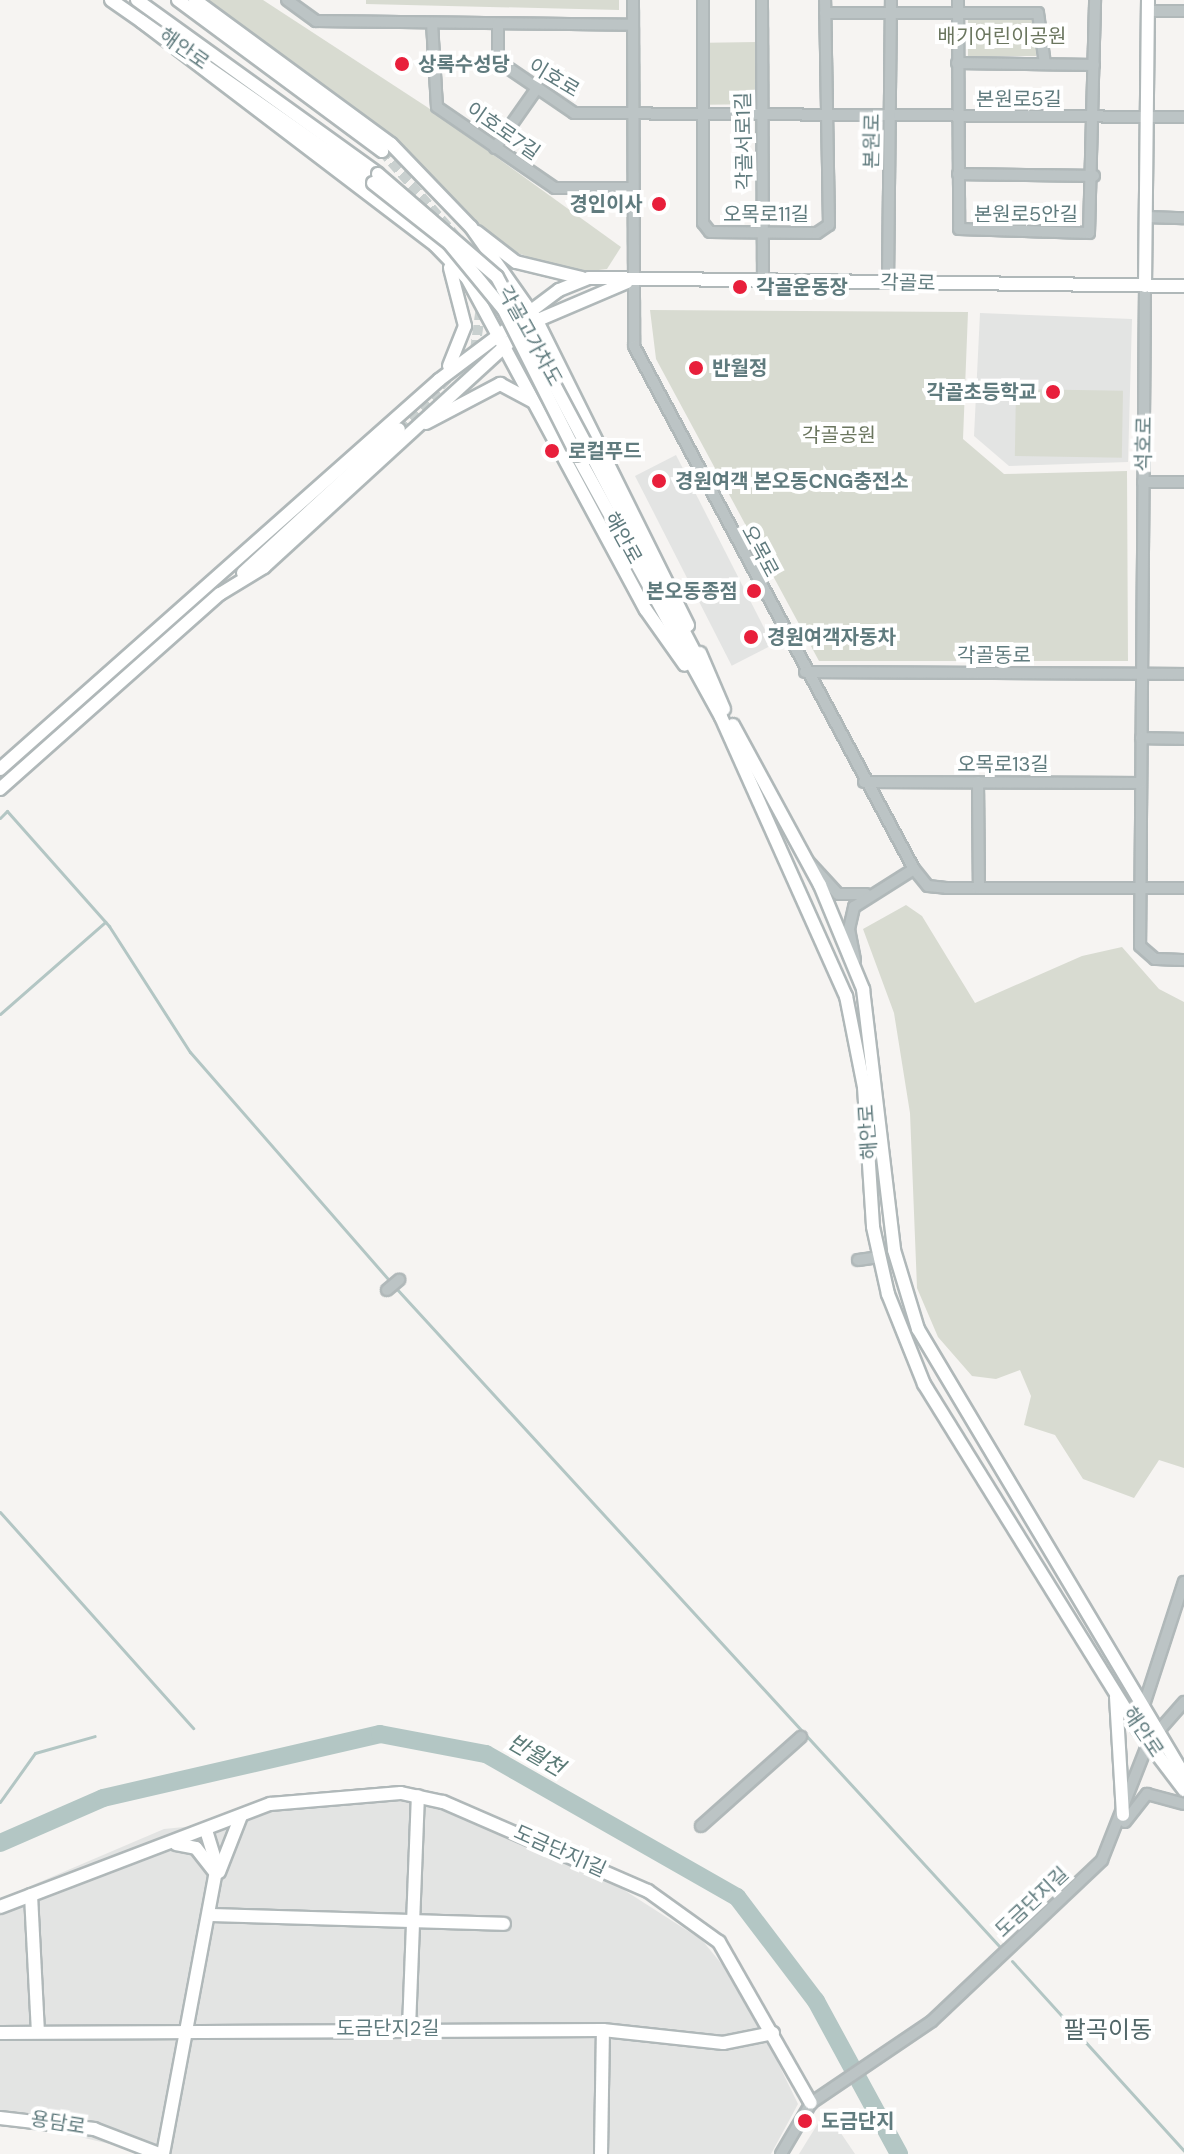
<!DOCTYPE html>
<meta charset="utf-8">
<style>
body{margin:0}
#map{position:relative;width:1184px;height:2154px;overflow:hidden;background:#f6f4f2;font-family:"DM Sans","Noto Sans KR",sans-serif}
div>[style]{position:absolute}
.built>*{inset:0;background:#e3e4e3;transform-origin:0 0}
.green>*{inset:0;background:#d8dbd1;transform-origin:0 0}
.stream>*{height:3px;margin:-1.5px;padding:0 1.5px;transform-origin:1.5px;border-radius:1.5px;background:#b3c6c4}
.river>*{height:18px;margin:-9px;padding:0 9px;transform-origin:9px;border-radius:9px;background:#b3c6c4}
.minor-tunnel>*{height:10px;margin-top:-5px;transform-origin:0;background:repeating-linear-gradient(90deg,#c9d0cf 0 10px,transparent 0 15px)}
.roads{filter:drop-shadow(2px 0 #b0b8b9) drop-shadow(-2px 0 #b0b8b9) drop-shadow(0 2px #b0b8b9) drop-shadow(0 -2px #b0b8b9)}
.minor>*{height:10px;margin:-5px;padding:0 5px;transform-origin:5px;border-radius:5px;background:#bcc4c5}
.major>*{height:12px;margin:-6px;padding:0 6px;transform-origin:6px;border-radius:6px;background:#fff}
.bridges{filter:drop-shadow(2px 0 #b0b8b9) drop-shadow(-2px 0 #b0b8b9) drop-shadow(0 2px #b0b8b9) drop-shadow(0 -2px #b0b8b9)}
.major-bridge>*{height:12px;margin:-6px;padding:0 6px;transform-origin:6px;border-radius:6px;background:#fff}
.dots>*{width:22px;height:22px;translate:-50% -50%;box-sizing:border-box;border:4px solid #fff;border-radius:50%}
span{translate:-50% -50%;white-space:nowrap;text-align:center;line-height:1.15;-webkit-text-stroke:8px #fff;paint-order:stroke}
.park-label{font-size:20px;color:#6b765f}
.street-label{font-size:20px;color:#607b7e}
.poi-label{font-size:20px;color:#607b7e;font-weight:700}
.left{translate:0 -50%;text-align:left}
.right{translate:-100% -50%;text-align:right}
.water-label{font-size:22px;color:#5a7a76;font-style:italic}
.quarter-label{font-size:24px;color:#526769}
</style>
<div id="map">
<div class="built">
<div style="clip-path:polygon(980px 313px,1132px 319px,1128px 462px,1009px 466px,974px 436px)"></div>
<div style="left:676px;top:455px;width:213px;height:46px;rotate:63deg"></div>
<div style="clip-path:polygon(403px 1802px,451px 1812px,610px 1881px,702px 1940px,742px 1989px,798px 2104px,771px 2154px,152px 2154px,0 2118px,0 1899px,164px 1829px,224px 1823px,287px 1803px)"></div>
<div style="clip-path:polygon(822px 2117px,830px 2117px,855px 2154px,799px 2154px)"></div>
</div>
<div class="green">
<div style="clip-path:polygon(203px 0,263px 0,427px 107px,621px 247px,607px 269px,573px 273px,512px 251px)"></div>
<div style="clip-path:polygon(366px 0,619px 0,619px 10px,366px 4px)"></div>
<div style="left:1036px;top:15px;width:41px;height:68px;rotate:90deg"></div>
<div style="left:757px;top:42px;width:62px;height:50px;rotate:89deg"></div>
<div style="clip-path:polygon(650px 310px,968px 312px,963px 439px,1004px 474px,1127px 471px,1128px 661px,819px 661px,656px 359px)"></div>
<div style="left:1016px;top:389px;width:107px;height:67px;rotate:1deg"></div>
<div style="clip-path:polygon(906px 905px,922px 916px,975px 1003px,1082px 956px,1122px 947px,1159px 989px,1184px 1002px,1184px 1468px,1159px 1460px,1134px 1498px,1083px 1479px,1055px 1435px,1024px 1425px,1031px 1396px,1020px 1370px,996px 1379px,972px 1376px,938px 1337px,917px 1288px,910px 1113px,894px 1013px,863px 929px)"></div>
</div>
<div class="stream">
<div style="left:0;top:818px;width:10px;rotate:-45deg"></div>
<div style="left:7px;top:811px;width:154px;rotate:48.4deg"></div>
<div style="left:109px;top:926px;width:150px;rotate:57.3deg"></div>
<div style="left:190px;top:1052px;width:312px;rotate:48.9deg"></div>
<div style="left:395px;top:1287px;width:894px;rotate:47.49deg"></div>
<div style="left:0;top:1014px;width:140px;rotate:-41.2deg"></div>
<div style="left:0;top:1512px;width:290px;rotate:48.2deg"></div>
<div style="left:0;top:1802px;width:60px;rotate:-54.5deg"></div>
<div style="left:35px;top:1753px;width:62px;rotate:-15.8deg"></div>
<div style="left:1012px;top:1961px;width:256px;rotate:47.8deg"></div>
</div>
<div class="river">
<div style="left:0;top:1843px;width:112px;rotate:-23.6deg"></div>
<div style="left:103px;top:1798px;width:284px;rotate:-13deg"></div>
<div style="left:380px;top:1734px;width:108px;rotate:10.7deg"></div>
<div style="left:486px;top:1754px;width:289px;rotate:29.7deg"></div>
<div style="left:737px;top:1897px;width:131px;rotate:52.8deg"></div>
<div style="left:816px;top:2001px;width:174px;rotate:61.5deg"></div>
</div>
<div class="minor-tunnel">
<div style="left:382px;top:151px;width:130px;rotate:49.1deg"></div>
<div style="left:399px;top:429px;width:110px;rotate:-46.1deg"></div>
<div style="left:475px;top:350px;width:43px;rotate:-82.1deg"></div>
</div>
<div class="roads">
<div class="minor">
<div style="left:287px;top:0;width:36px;rotate:36deg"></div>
<div style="left:316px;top:21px;width:317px;rotate:0.7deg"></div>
<div style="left:633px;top:0;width:346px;rotate:89.8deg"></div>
<div style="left:634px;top:346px;width:593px;rotate:61.84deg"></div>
<div style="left:914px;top:869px;width:22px;rotate:51deg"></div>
<div style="left:928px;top:886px;width:18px;rotate:6deg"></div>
<div style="left:946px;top:888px;width:238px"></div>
<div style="left:703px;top:0;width:223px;rotate:90deg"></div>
<div style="left:703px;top:223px;width:11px;rotate:52deg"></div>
<div style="left:710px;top:232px;width:107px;rotate:0.5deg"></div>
<div style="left:817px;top:233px;width:14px;rotate:-34deg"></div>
<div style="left:829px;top:225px;width:225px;rotate:-91deg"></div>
<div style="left:762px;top:0;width:281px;rotate:89.8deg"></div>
<div style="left:958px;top:0;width:229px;rotate:89.7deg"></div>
<div style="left:959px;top:229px;width:130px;rotate:1.8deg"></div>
<div style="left:1089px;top:233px;width:233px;rotate:-88.5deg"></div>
<div style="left:1148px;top:11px;width:36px"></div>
<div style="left:825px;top:13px;width:213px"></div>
<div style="left:1038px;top:13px;width:51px;rotate:82.2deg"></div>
<div style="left:432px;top:23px;width:84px;rotate:86.6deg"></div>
<div style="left:437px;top:107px;width:143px;rotate:34.5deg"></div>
<div style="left:555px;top:188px;width:78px"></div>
<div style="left:498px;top:24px;width:37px;rotate:90deg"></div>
<div style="left:498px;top:61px;width:92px;rotate:34.4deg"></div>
<div style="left:574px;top:113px;width:610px;rotate:0.38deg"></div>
<div style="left:957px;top:63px;width:137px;rotate:0.8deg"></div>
<div style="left:495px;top:148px;width:70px;rotate:-54.9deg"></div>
<div style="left:958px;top:174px;width:136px;rotate:0.8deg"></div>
<div style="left:1146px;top:217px;width:38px;rotate:2deg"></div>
<div style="left:888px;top:283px;width:283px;rotate:-89.4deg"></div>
<div style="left:1145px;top:286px;width:660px;rotate:90.43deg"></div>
<div style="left:1140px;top:946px;width:20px;rotate:41deg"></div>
<div style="left:1155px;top:959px;width:29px;rotate:2deg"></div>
<div style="left:1143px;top:482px;width:41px"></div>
<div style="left:805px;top:672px;width:379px;rotate:0.3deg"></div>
<div style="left:1141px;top:738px;width:43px;rotate:1.3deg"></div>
<div style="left:864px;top:782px;width:277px;rotate:0.2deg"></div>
<div style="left:978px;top:782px;width:106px;rotate:89.5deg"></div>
<div style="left:807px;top:860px;width:46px;rotate:47.6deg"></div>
<div style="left:838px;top:894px;width:28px"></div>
<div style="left:855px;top:960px;width:32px;rotate:-101deg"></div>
<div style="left:849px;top:929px;width:23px;rotate:-77deg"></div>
<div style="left:854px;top:907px;width:71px;rotate:-32.3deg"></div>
<div style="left:858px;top:1260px;width:21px;rotate:-8deg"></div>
<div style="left:387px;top:1290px;width:16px;rotate:-40deg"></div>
<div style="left:1142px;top:1711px;width:136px;rotate:-72deg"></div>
<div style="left:1125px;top:1822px;width:36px;rotate:-52deg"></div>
<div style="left:1147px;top:1794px;width:38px;rotate:15deg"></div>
<div style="left:701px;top:1826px;width:134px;rotate:-41.7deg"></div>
<div style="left:781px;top:2154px;width:59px;rotate:-59.5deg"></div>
<div style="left:811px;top:2103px;width:146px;rotate:-34.1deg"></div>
<div style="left:932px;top:2021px;width:234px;rotate:-43.4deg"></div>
<div style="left:1102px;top:1860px;width:126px;rotate:-68.5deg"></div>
<div style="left:1148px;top:1743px;width:55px;rotate:-48.7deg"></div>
</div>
<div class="major">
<div style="left:111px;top:0;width:320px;rotate:34.9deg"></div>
<div style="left:137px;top:0;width:297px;rotate:35.8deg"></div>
<div style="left:178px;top:0;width:254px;rotate:36.5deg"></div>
<div style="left:195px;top:0;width:243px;rotate:36.3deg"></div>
<div style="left:391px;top:144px;width:115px;rotate:46.1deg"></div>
<div style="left:471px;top:227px;width:113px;rotate:54.8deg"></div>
<div style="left:536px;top:319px;width:342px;rotate:63.6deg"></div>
<div style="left:141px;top:21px;width:370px;rotate:37.3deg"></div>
<div style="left:435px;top:245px;width:46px;rotate:45.9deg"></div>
<div style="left:467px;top:278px;width:377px;rotate:61.7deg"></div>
<div style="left:646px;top:610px;width:67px;rotate:54.7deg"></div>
<div style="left:477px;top:232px;width:49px;rotate:37.6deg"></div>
<div style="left:516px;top:262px;width:68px;rotate:13.6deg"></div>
<div style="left:1145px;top:286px;width:286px;rotate:-89.4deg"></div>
<div style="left:531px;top:323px;width:104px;rotate:-23.1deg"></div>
<div style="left:449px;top:366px;width:43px;rotate:-68.2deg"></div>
<div style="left:465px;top:326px;width:60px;rotate:-104.5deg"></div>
<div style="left:426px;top:423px;width:84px;rotate:-27.8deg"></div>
<div style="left:500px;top:384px;width:36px;rotate:28deg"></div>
<div style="left:589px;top:450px;width:239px;rotate:62.4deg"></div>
<div style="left:577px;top:455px;width:299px;rotate:61.2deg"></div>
<div style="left:721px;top:717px;width:306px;rotate:65.9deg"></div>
<div style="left:846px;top:996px;width:93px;rotate:78.8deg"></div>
<div style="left:864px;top:1087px;width:140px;rotate:86.3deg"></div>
<div style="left:873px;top:1227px;width:69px;rotate:77.4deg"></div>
<div style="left:888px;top:1294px;width:97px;rotate:68.2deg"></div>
<div style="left:924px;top:1384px;width:405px;rotate:58.2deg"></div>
<div style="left:1137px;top:1728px;width:78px;rotate:52.8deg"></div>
<div style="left:243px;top:573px;width:212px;rotate:-42.7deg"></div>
<div style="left:700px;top:653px;width:61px;rotate:66.8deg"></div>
<div style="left:733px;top:725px;width:182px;rotate:61.5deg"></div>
<div style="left:820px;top:885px;width:113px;rotate:67.5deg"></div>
<div style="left:863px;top:989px;width:263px;rotate:83.2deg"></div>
<div style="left:894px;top:1250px;width:83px;rotate:73.1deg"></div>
<div style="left:918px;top:1329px;width:519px;rotate:59.19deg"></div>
<div style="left:0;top:769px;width:587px;rotate:-41.54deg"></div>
<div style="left:439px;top:380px;width:150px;rotate:-36.9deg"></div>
<div style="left:559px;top:290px;width:32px;rotate:-22deg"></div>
<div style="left:589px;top:278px;width:595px;rotate:0.77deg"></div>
<div style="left:0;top:789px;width:294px;rotate:-41.6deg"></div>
<div style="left:220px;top:594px;width:52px;rotate:-31.5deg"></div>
<div style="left:264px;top:567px;width:335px;rotate:-42.5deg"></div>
<div style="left:1116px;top:1697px;width:118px;rotate:86.6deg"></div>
<div style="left:176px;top:1844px;width:20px;rotate:11deg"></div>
<div style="left:196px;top:1848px;width:29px;rotate:52deg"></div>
<div style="left:219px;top:1872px;width:60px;rotate:-68.6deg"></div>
<div style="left:31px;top:1895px;width:137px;rotate:87.1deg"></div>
<div style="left:0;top:1907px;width:289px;rotate:-20.9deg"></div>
<div style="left:270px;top:1804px;width:131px;rotate:-4.8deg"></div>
<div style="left:401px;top:1793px;width:43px;rotate:12.1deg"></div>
<div style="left:443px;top:1802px;width:223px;rotate:23.5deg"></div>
<div style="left:648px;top:1891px;width:87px;rotate:35.7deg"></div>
<div style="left:719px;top:1942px;width:185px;rotate:60.3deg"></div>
<div style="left:209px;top:1915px;width:295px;rotate:1.7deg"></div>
<div style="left:409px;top:2028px;width:232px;rotate:-87.8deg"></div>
<div style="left:0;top:2033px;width:603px;rotate:-0.29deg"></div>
<div style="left:603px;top:2030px;width:121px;rotate:6.2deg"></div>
<div style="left:723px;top:2043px;width:51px;rotate:-11.3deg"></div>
<div style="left:0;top:2118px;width:95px;rotate:6.7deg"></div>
<div style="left:94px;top:2129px;width:70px;rotate:21deg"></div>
<div style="left:163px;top:2154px;width:293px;rotate:-79.4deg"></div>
<div style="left:217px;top:1866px;width:38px;rotate:-107deg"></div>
<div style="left:601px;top:2154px;width:124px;rotate:-89.1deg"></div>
</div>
</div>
<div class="bridges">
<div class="major-bridge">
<div style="left:378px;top:174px;width:157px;rotate:40.9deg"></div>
<div style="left:497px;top:277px;width:196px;rotate:62deg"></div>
<div style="left:373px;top:183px;width:97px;rotate:38.3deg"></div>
<div style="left:449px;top:243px;width:87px;rotate:50.6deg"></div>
<div style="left:504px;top:310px;width:162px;rotate:63.3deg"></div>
</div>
</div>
<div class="dots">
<div style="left:402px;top:64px;background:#e81f3b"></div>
<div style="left:659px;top:204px;background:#e81f3b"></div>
<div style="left:740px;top:287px;background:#e81f3b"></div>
<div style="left:696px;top:368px;background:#e81f3b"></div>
<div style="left:1053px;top:392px;background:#e81f3b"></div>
<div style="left:552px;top:451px;background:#e81f3b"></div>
<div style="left:659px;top:481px;background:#e81f3b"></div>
<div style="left:754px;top:591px;background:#e81f3b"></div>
<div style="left:751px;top:637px;background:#e81f3b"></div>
<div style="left:805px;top:2121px;background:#e81f3b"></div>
</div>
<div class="park-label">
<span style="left:1002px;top:36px">배기어린이공원</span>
<span style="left:839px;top:435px">각골공원</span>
</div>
<div class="street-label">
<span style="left:184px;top:49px;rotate:35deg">해안로</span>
<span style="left:554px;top:78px;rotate:31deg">이호로</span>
<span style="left:1019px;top:99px">본원로5길</span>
<span style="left:503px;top:131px;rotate:35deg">이호로7길</span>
<span style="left:744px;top:141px;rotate:-91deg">각골서로1길</span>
<span style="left:872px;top:141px;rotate:-89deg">본원로</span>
<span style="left:766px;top:214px">오목로11길</span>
<span style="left:1026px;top:214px">본원로5안길</span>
<span style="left:908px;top:283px;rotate:1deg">각골로</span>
<span style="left:530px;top:336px;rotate:61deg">각골고가차도</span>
<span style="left:1144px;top:444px;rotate:-89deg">석호로</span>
<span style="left:623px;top:538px;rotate:61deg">해안로</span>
<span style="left:760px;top:551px;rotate:62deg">오목로</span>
<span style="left:994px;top:655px">각골동로</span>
<span style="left:1003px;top:764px">오목로13길</span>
<span style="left:868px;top:1132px;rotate:-94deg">해안로</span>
<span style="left:1143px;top:1732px;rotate:56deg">해안로</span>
<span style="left:560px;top:1851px;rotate:24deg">도금단지1길</span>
<span style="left:1032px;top:1902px;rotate:-43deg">도금단지길</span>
<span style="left:388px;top:2028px">도금단지2길</span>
<span style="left:58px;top:2123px;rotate:9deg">용담로</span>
</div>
<div class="poi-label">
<span class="left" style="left:418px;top:64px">상록수성당</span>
<span class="right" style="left:643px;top:204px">경인이사</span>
<span class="left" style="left:756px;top:287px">각골운동장</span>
<span class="left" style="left:712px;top:368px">반월정</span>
<span class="right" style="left:1037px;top:392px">각골초등학교</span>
<span class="left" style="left:568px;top:451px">로컬푸드</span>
<span class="left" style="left:675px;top:481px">경원여객 본오동CNG충전소</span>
<span class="right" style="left:738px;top:591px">본오동종점</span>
<span class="left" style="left:767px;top:637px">경원여객자동차</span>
<span class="left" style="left:821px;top:2121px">도금단지</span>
</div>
<div class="water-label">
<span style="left:536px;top:1755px;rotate:30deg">반월천</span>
</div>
<div class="quarter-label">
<span style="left:1108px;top:2030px">팔곡이동</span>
</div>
</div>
